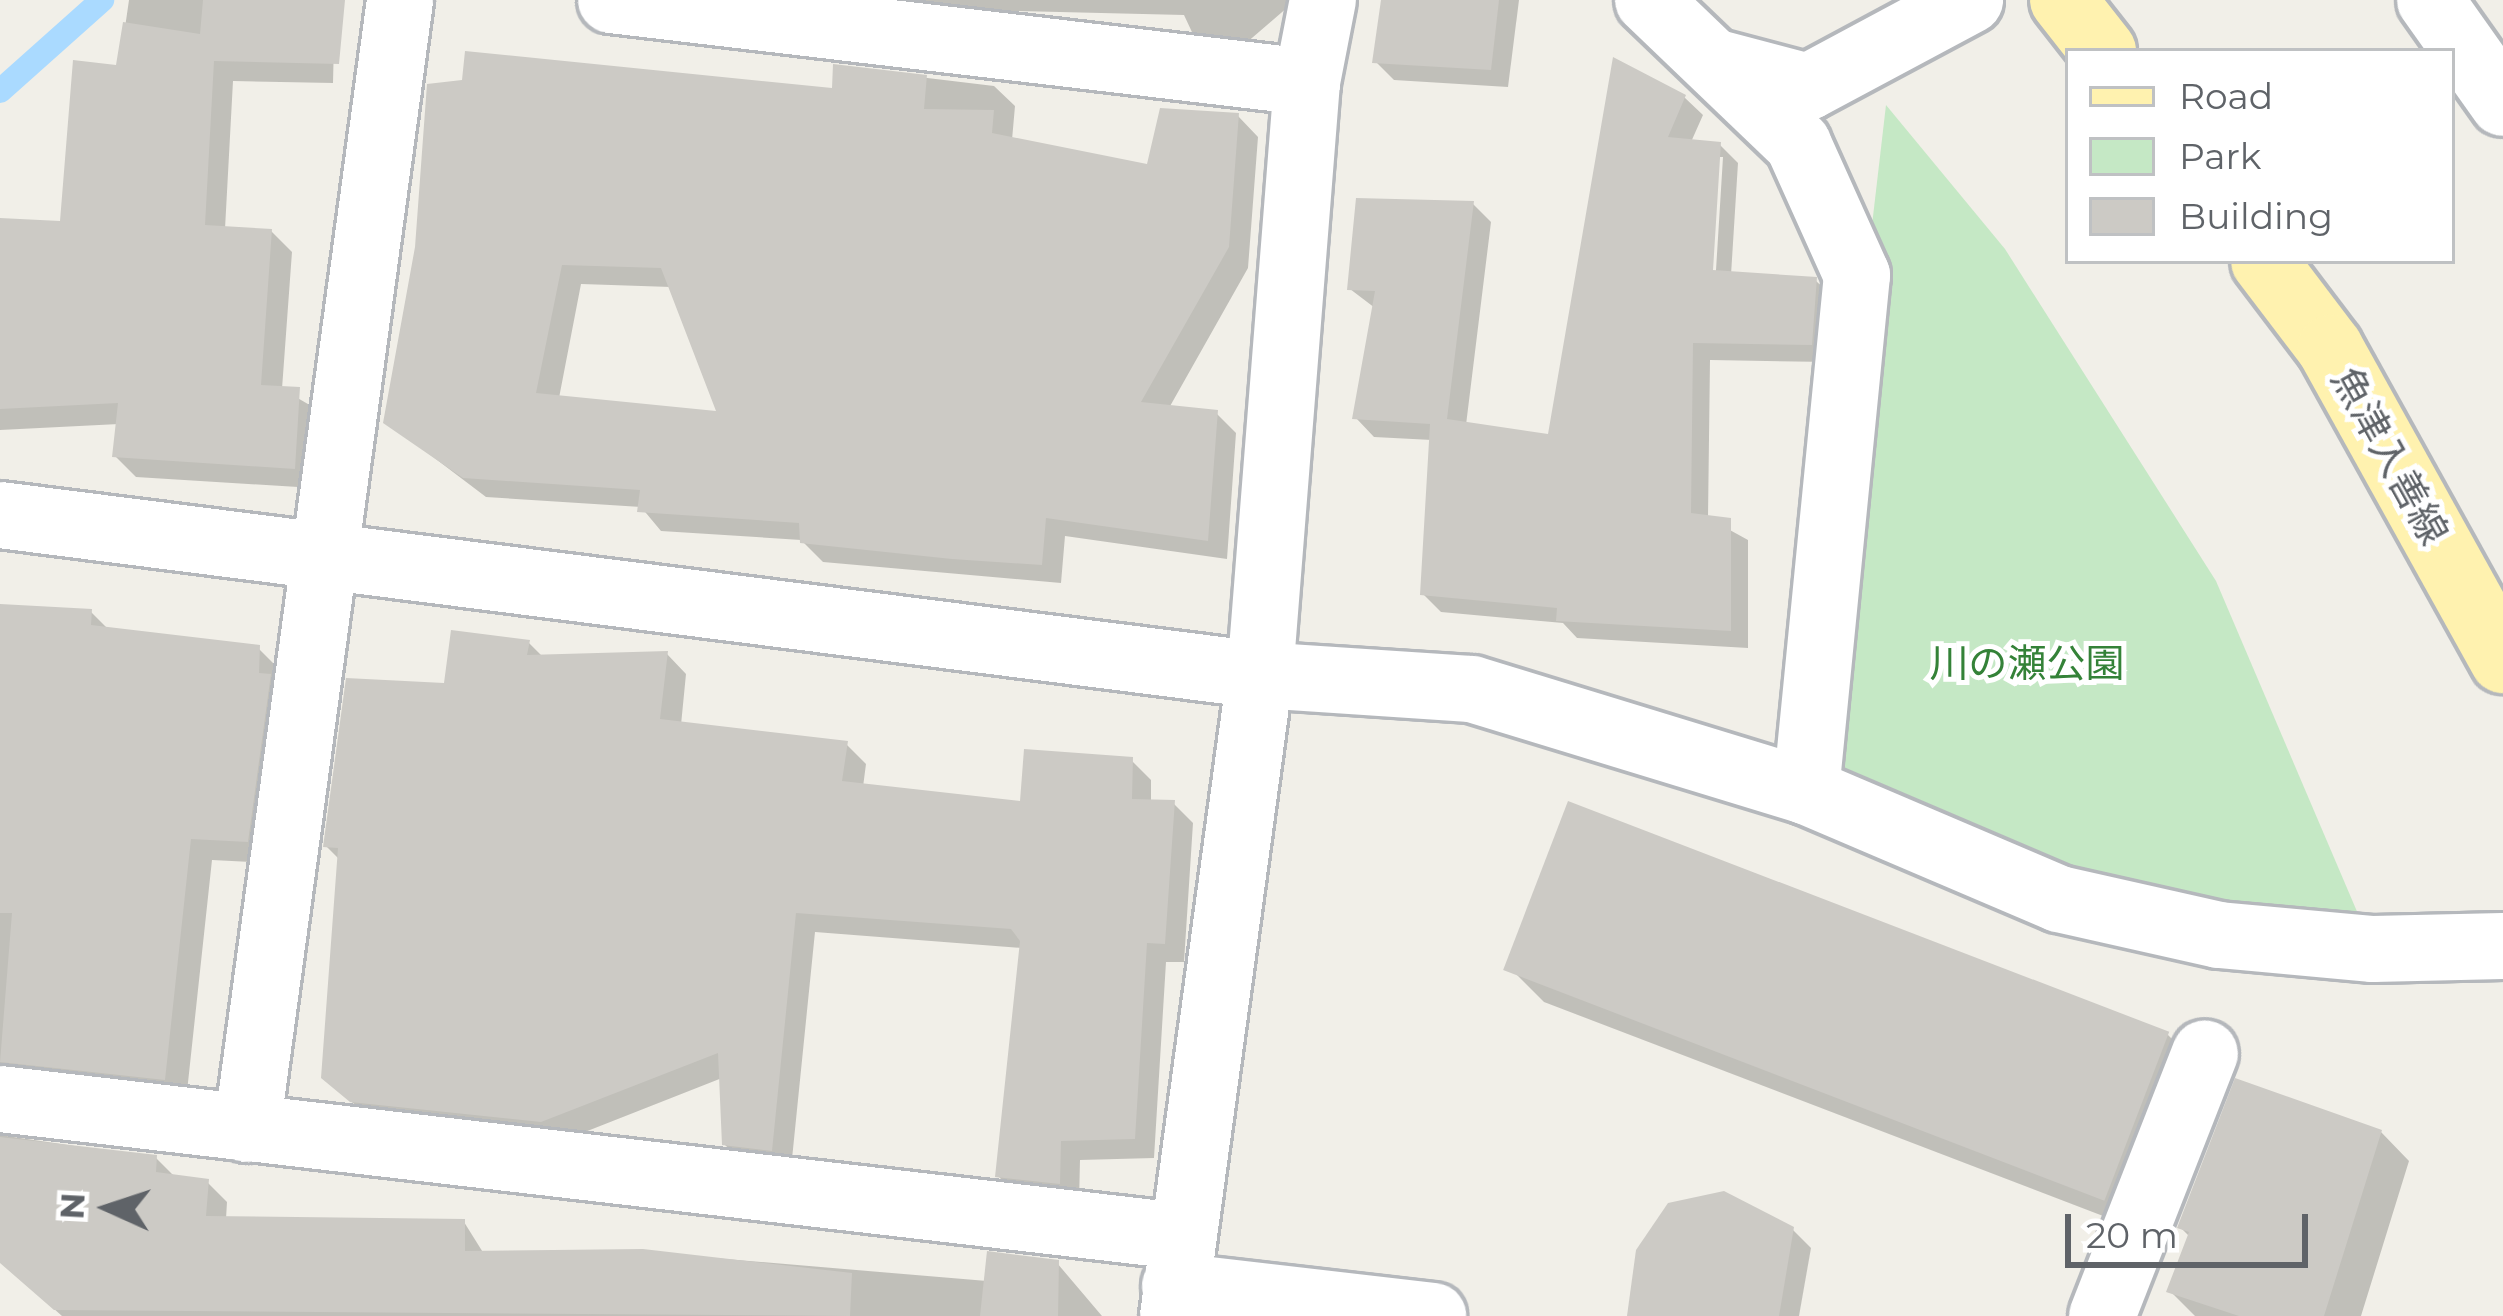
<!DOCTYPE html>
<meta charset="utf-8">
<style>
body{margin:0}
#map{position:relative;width:2503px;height:1316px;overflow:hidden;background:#f1efe8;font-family:Montserrat,"Noto Sans JP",sans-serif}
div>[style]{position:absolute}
.green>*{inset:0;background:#c5e8c5}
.shadow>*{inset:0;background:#0003}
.stream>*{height:24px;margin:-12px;padding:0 12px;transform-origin:12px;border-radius:12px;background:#aadaff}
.building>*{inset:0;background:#cccac5;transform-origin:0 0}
.roads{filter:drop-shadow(3px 0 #b5b8bc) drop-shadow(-3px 0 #b5b8bc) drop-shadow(0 3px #b5b8bc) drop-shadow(0 -3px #b5b8bc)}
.minor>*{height:66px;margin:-33px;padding:0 33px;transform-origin:33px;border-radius:33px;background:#fff}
.major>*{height:66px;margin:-33px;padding:0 33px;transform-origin:33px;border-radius:33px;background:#fff2af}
span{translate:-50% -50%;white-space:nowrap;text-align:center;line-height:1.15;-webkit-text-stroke:10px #fff;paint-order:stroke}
.street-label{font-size:39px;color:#5f6368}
.park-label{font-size:39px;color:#348238}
.legend{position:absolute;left:2065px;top:48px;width:390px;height:216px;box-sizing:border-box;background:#fff;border:3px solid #bfc1c3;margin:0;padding:15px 21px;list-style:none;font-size:36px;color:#5f6368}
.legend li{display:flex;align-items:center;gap:24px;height:60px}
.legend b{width:60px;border:3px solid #bfc1c3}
.north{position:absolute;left:48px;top:1148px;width:120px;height:120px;-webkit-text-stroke:9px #fff;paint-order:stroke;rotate:273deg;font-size:33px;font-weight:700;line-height:48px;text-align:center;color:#5f6368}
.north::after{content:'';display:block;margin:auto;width:42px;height:54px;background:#5f6368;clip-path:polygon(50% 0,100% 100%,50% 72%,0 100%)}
.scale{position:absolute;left:2065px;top:1214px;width:243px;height:54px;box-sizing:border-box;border:6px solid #5f6368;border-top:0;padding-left:15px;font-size:36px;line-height:42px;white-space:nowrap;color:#5f6368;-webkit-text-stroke:9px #fff;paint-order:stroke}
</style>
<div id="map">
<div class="green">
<div style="clip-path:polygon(1886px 105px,2005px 249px,2216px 581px,2373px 949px,2219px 935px,1806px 791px)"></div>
</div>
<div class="shadow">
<div style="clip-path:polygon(129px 0,335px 0,333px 83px,233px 81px,225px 229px,271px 231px,292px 252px,282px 389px,320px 411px,314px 488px,136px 477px,115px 456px,119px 424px,0 430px,0 220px,63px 224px,119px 69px)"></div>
<div style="clip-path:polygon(854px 0,1296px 0,1238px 50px,1198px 45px,1184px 15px,1018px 11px,1017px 24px)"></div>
<div style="clip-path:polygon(1384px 0,1519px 0,1508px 87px,1394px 80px,1376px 62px)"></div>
<div style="clip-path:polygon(evenodd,1615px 62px,1684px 97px,1703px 115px,1691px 142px,1720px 145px,1738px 163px,1731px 275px,1815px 280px,1834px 298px,1830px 362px,1710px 360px,1708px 518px,1748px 540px,1748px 648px,1577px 638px,1563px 623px,1441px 612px,1423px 594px,1432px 440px,1374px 437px,1356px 418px,1375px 308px,1350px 289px,1473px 204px,1491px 222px,1466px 425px,1551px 437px,1615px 62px,1717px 157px,1723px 157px,1715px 286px,1709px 285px,1717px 157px)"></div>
<div style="clip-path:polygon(evenodd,836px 67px,994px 86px,1015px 106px,1012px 140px,1150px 167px,1238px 116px,1258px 137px,1248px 268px,1169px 408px,1216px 413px,1236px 433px,1227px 559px,1065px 536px,1061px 583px,823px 562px,801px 540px,661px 531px,641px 507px,486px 497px,387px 422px,418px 247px,834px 91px,836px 67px,581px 284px,671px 287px,720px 414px,559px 398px,581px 284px)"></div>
<div style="clip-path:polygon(0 607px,91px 612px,109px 630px,258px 648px,280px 670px,269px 863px,212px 860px,186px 1101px,0 1082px)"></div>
<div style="clip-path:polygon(528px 642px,543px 657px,667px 654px,686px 674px,681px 725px,846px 744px,866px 764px,863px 787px,1023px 804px,1131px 760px,1151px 780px,1151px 802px,1173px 803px,1193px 823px,1184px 962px,1166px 962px,1154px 1158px,1080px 1160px,1079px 1203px,1018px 1196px,998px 1176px,1022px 948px,815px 932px,791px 1169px,745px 1164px,724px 1144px,722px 1078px,562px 1141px,373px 1121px,324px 1077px,340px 860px,326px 846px,447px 686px)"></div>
<div style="clip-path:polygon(1514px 972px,2168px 1035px,2197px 1064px,2137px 1229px,1544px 1002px)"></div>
<div style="clip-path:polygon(2381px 1132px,2409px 1161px,2361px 1316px,2195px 1316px,2170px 1291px,2190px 1237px,2180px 1227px)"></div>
<div style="clip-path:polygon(0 1135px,156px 1158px,176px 1178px,207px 1182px,227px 1202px,226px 1219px,464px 1222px,484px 1254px,642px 1252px,987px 1281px,1057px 1263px,1102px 1316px,62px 1316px,0 1261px)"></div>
<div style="clip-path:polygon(1792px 1229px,1811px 1248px,1799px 1316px,1639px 1316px)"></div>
</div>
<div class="stream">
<div style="left:0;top:91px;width:137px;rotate:-41.7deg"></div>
</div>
<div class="building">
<div style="clip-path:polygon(203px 0,345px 0,339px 64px,214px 61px,205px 225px,272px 229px,261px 385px,300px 387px,295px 469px,112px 457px,118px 403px,0 409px,0 218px,60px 221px,73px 60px,116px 65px,123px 22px,200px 34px)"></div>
<div style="clip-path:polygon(1381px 0,1499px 0,1491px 70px,1372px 63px)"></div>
<div style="clip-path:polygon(evenodd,465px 51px,832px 88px,833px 64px,927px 75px,924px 109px,994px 110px,992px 133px,1147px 164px,1160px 108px,1239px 113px,1229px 247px,1141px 402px,1218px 410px,1208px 541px,1046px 518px,1042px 565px,952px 559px,800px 543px,799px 523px,637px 512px,640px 490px,463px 478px,383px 423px,415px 247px,427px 84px,462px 80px,465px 51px,562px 265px,661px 268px,716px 411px,536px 393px,562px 265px)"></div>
<div style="clip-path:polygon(1613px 57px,1686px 95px,1668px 137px,1721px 142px,1713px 270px,1817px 277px,1812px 345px,1693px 343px,1691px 513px,1731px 518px,1731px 631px,1556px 621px,1557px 608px,1420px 595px,1430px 424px,1352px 419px,1375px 291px,1347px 290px,1356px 198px,1474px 201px,1447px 419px,1548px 434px)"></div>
<div style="clip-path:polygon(0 604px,92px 609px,91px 625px,260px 645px,259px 673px,271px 674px,248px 842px,191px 839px,165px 1080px,0 1062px,12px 913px,0 913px)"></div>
<div style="clip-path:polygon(451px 630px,530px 640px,527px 655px,668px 651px,660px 719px,848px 741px,842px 781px,1020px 801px,1024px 749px,1133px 757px,1132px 799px,1175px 800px,1165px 944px,1147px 943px,1135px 1139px,1061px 1141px,1060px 1184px,995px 1177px,1020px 941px,1011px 929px,796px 913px,772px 1151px,722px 1145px,718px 1053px,541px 1122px,350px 1102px,321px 1078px,338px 848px,323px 847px,346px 678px,444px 683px)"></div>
<div style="left:1568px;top:801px;width:644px;height:181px;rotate:21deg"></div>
<div style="clip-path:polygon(2235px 1078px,2382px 1130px,2324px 1316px,2239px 1316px,2166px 1292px,2189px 1232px,2177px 1228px)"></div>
<div style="clip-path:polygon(0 1137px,157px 1155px,156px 1172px,209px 1179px,206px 1216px,465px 1219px,465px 1251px,643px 1249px,852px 1273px,850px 1316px,54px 1310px,0 1263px)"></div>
<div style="clip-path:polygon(1724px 1191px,1794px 1227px,1779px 1316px,1627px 1316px,1636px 1250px,1668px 1203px)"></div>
<div style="clip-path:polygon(987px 1251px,1059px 1260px,1058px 1316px,980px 1316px)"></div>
</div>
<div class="roads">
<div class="minor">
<div style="left:611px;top:0;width:701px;rotate:6.72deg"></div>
<div style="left:1648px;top:0;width:208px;rotate:43.8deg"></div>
<div style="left:1798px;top:144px;width:144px;rotate:65.8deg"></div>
<div style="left:1857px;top:275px;width:519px;rotate:95.64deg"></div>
<div style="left:2430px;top:0;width:126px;rotate:54.7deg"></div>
<div style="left:1717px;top:63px;width:94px;rotate:14.8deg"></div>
<div style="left:1808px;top:87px;width:184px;rotate:-28.2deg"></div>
<div style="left:0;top:515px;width:1270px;rotate:7.24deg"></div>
<div style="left:1260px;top:675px;width:212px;rotate:3.8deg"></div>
<div style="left:1472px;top:689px;width:349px;rotate:17deg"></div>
<div style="left:1806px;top:791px;width:275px;rotate:23.1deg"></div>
<div style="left:2059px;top:899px;width:164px;rotate:12.7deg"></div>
<div style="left:2219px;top:935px;width:155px;rotate:5.2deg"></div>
<div style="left:2373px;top:949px;width:130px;rotate:-1.3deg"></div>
<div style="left:0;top:1099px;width:1187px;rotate:6.63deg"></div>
<div style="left:247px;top:1129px;width:1139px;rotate:-82.28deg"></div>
<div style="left:1175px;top:1286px;width:260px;rotate:6.6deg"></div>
<div style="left:1173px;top:1316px;width:647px;rotate:-82.27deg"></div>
<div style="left:1260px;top:675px;width:595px;rotate:-85.47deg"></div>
<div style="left:1307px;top:82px;width:84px;rotate:-79deg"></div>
<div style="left:2102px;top:1316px;width:282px;rotate:-68.6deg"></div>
</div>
<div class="major">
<div style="left:2063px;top:0;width:65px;rotate:51.9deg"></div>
<div style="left:2264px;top:261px;width:109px;rotate:52.8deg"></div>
<div style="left:2330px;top:348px;width:357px;rotate:61deg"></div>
</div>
</div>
<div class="street-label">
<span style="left:2390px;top:456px;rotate:61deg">魚津入善線</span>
</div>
<div class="park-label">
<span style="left:2027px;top:663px">川の瀬公園</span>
</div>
<ul class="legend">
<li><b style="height:15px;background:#fff2af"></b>Road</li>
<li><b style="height:33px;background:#c5e8c5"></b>Park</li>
<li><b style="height:33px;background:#cccac5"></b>Building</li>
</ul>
<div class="north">N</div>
<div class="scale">20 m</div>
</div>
